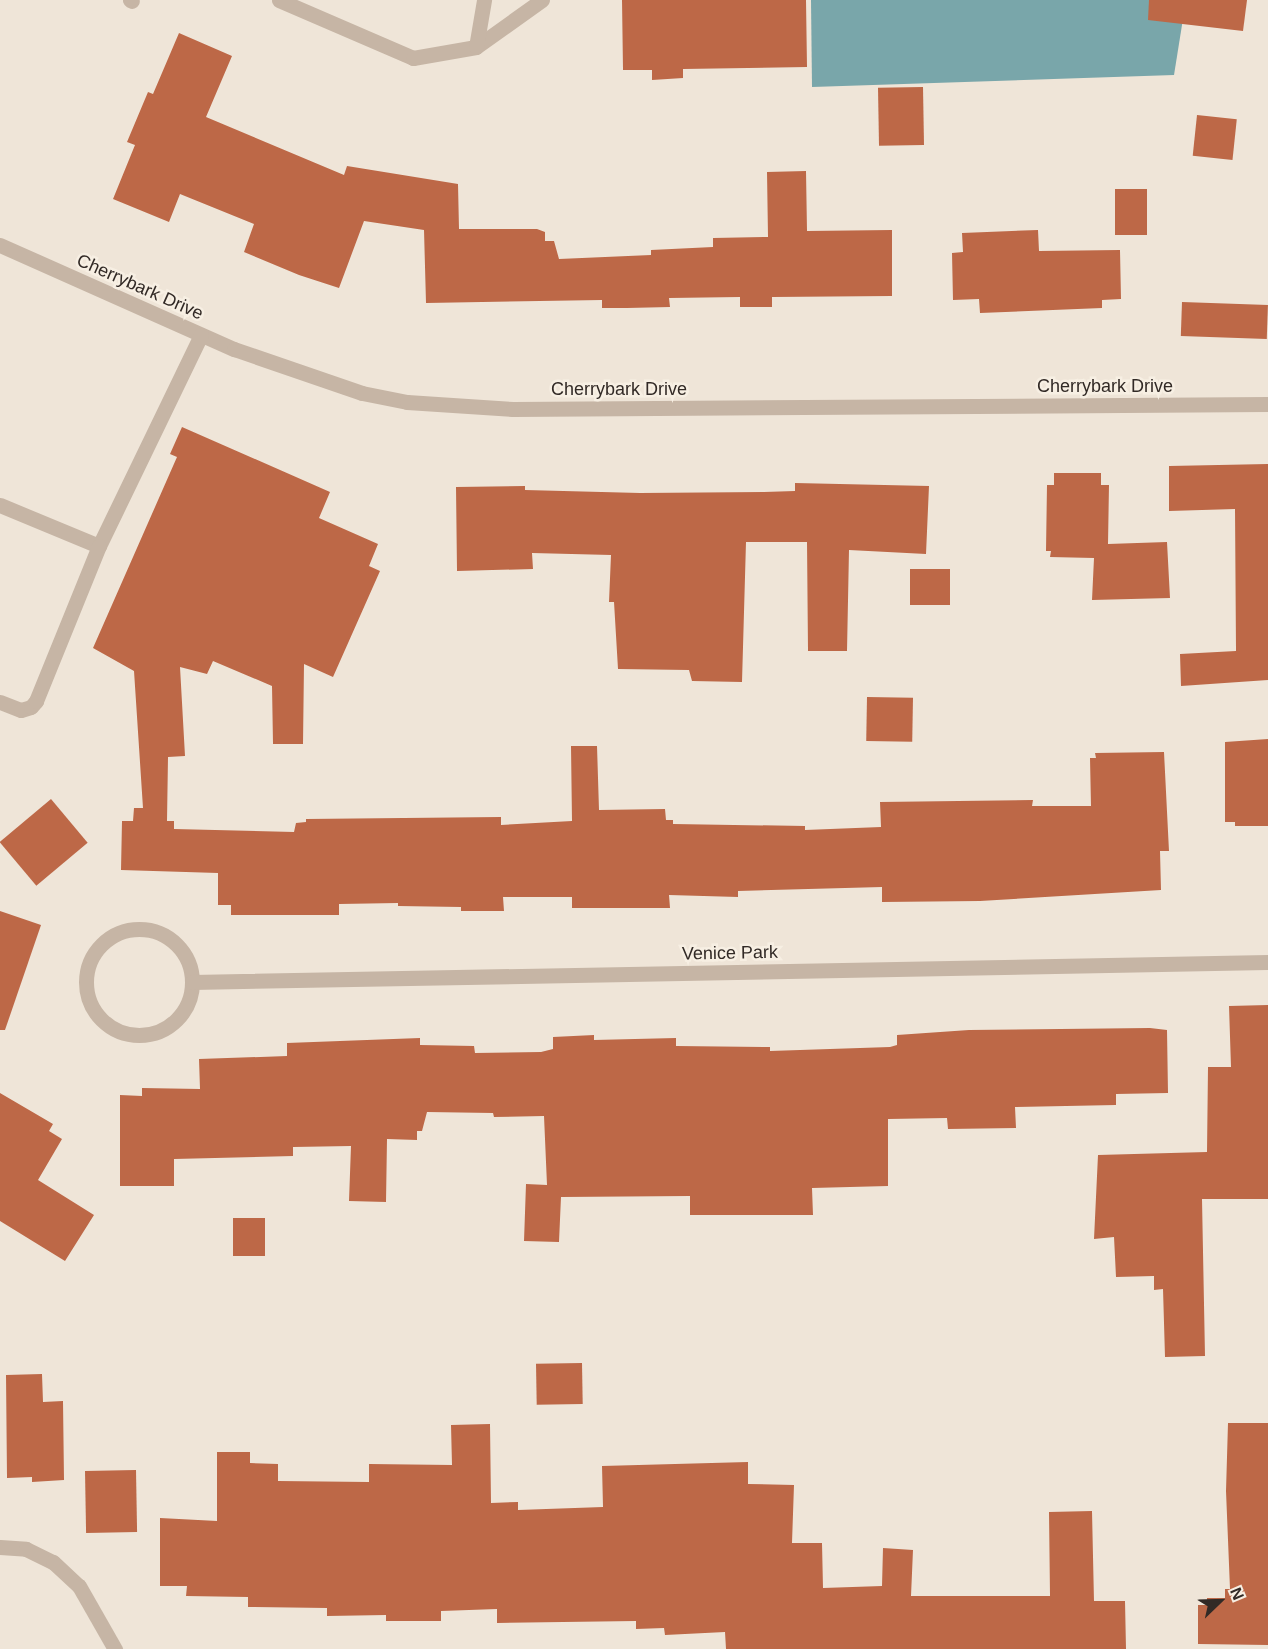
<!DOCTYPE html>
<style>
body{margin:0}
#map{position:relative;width:1268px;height:1649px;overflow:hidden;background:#efe5d8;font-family:Arial,sans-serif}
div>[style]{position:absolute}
.water>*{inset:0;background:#79a6aa}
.building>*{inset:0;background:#bd6847;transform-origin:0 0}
.minor>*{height:15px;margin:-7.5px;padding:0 7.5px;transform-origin:7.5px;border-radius:7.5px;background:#c6b5a5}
.minor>.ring{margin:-7.5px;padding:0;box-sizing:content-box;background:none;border:15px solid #c6b5a5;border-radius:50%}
span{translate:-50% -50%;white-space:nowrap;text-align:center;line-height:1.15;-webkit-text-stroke:5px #f7efe3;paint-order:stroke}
.street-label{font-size:18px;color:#322a26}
.north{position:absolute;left:1190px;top:1571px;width:60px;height:60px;-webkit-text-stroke:4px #f7efe3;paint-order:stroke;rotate:67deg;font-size:16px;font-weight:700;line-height:24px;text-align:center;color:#322a26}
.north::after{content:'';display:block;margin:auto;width:21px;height:27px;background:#322a26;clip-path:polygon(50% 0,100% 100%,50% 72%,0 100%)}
</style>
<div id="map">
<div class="water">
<div style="clip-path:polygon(811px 0,1186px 0,1174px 75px,812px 87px)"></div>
</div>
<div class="building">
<div style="clip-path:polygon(622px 0,806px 0,807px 67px,683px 69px,683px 78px,652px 80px,652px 70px,623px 70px)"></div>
<div style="clip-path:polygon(1149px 0,1247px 0,1243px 31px,1148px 20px)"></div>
<div style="clip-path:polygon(179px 33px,232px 56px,206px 117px,344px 175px,347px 166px,458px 184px,459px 229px,537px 229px,545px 232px,545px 241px,554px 241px,559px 259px,651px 255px,651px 250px,713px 247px,713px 238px,768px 237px,767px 172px,806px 171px,807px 231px,892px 230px,892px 296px,772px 297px,772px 307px,740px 307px,740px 297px,669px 298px,670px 307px,627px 308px,602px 308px,602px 300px,426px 303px,424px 230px,364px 221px,339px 288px,299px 275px,244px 252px,254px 224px,180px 194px,169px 222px,113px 199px,135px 145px,127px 142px,148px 92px,153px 94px)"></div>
<div style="left:923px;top:87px;width:58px;height:45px;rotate:89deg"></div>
<div style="left:1197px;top:115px;width:40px;height:41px;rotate:6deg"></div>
<div style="left:1115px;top:189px;width:32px;height:46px"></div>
<div style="clip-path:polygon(1038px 230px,1039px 251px,1120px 250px,1121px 299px,1102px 300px,1102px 308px,980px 313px,979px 299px,953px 300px,952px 253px,963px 252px,962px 233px)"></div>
<div style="left:1182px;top:302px;width:86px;height:34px;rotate:2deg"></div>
<div style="clip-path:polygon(182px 427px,330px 492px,319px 518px,378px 544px,369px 566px,380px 571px,333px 677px,304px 664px,303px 744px,273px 744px,272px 686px,213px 661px,207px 674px,180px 667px,185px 756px,168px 757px,167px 821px,174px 821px,174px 829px,294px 832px,296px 823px,306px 822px,306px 819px,501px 817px,501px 825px,572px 821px,571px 746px,597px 746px,599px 810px,665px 809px,666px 820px,673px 820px,673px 824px,805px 826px,805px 830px,881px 827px,880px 802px,1033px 800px,1032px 806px,1091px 806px,1090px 758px,1096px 758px,1095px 753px,1164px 752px,1169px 851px,1160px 851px,1161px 890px,980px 901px,882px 902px,882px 887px,738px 891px,738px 897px,669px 895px,670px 908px,572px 908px,572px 897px,503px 897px,504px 911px,461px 911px,461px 907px,398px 906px,398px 903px,339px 904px,339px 915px,231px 915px,231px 905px,218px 905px,218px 873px,121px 870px,122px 821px,133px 821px,134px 808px,143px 808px,134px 671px,93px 648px,177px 457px,170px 454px)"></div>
<div style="clip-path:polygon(1268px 464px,1268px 680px,1181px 686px,1180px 654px,1236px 651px,1235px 509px,1169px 511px,1169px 466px)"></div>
<div style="clip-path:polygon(1054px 473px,1101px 473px,1101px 485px,1109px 485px,1108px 544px,1167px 542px,1170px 598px,1092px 600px,1094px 558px,1050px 557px,1051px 551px,1046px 551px,1047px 485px,1054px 485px)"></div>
<div style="clip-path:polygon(795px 483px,929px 486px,926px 554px,849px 550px,847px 651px,808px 651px,807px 542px,746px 542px,742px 682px,692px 681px,689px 670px,618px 669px,614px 602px,609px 602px,611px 555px,532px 553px,533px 569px,457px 571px,456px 487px,525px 486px,525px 490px,640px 493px,764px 492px,795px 491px)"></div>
<div style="left:910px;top:569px;width:40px;height:36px"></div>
<div style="left:867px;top:697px;width:46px;height:44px;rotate:1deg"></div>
<div style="clip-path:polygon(1268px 739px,1268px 826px,1235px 826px,1235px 822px,1225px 822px,1225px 742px)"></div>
<div style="left:51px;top:799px;width:57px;height:67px;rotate:50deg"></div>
<div style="clip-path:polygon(0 911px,41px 925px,5px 1030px,0 1030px)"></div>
<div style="clip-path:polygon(1268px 1005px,1268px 1199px,1202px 1199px,1205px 1356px,1165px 1357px,1163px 1289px,1154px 1290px,1154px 1276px,1116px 1277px,1114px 1237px,1094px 1239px,1098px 1155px,1207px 1152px,1208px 1067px,1231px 1067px,1229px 1006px)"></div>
<div style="clip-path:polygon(1150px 1028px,1167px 1030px,1168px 1093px,1116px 1094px,1116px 1105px,1015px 1107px,1016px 1128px,948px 1129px,947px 1118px,888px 1119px,888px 1186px,812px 1188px,813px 1215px,690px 1215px,690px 1196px,561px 1197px,559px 1242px,524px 1241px,526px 1184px,547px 1185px,544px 1116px,494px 1117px,493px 1113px,427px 1112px,422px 1131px,417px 1131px,417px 1140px,387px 1139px,386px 1202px,349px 1201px,351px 1146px,293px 1147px,293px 1156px,174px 1159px,174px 1186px,120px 1186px,120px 1095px,142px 1096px,142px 1088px,200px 1089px,199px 1059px,287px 1056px,287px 1043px,420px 1038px,420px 1045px,474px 1046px,475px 1053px,541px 1052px,553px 1049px,553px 1037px,594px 1035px,594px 1040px,676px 1038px,676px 1046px,770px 1047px,770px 1051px,890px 1047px,897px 1045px,897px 1035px,969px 1030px)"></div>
<div style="clip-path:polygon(0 1093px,53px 1124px,49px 1131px,62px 1139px,38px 1180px,94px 1215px,65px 1261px,0 1221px)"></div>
<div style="left:233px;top:1218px;width:32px;height:38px"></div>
<div style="left:582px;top:1363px;width:41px;height:46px;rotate:89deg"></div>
<div style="clip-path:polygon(42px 1374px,43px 1402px,63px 1401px,64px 1480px,32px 1482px,32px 1477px,7px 1478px,6px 1375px)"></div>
<div style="clip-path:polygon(1228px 1423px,1268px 1423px,1268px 1645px,1198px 1644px,1198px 1605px,1207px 1605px,1207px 1598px,1225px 1598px,1225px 1589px,1230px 1589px,1226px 1491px)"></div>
<div style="clip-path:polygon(490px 1424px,491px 1503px,518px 1502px,518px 1510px,603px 1507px,602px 1466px,748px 1462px,748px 1484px,794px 1485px,792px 1543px,822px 1543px,823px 1588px,882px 1586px,883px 1548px,913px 1550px,911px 1596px,1050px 1596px,1049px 1512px,1092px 1511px,1094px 1601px,1125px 1601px,1126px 1649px,726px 1649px,725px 1632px,665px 1635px,664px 1628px,636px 1629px,636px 1621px,497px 1623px,497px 1609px,441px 1611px,441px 1621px,386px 1621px,386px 1615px,327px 1616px,327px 1608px,248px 1607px,248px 1597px,186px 1596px,187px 1586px,160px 1586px,160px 1518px,217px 1521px,217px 1452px,250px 1452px,250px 1463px,278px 1464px,278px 1481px,369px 1482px,369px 1464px,452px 1465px,451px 1425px)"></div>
<div style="left:136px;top:1470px;width:62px;height:51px;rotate:89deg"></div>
</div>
<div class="minor">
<div style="left:130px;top:0;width:2px;rotate:27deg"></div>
<div style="left:279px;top:0;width:146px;rotate:23.4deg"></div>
<div style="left:413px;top:58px;width:64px;rotate:-9.9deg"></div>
<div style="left:476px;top:47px;width:81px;rotate:-35.5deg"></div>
<div style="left:476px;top:47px;width:48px;rotate:-80.3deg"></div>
<div style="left:0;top:245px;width:256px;rotate:24deg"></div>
<div style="left:234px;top:349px;width:135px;rotate:19deg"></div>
<div style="left:362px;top:393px;width:46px;rotate:11.3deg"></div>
<div style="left:407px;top:402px;width:106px;rotate:3.8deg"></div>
<div style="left:513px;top:409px;width:755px;rotate:-0.38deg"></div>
<div style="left:0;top:505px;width:107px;rotate:22.5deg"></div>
<div style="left:99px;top:546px;width:234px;rotate:-64.2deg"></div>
<div style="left:0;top:702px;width:22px;rotate:21deg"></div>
<div style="left:21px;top:710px;width:10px;rotate:-17deg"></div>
<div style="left:31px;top:707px;width:8px;rotate:-50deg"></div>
<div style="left:36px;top:701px;width:167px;rotate:-67.9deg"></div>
<div class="ring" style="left:86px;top:929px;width:91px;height:91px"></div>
<div style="left:192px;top:982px;width:1076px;rotate:-1.06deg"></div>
<div style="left:0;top:1547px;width:26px;rotate:4deg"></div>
<div style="left:26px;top:1549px;width:30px;rotate:26deg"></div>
<div style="left:53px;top:1562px;width:35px;rotate:43deg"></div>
<div style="left:79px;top:1586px;width:73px;rotate:60.3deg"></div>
</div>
<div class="street-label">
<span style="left:140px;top:287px;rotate:24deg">Cherrybark Drive</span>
<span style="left:1105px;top:386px">Cherrybark Drive</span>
<span style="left:619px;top:389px">Cherrybark Drive</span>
<span style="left:730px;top:953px;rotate:-1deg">Venice Park</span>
</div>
<div class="north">N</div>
</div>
